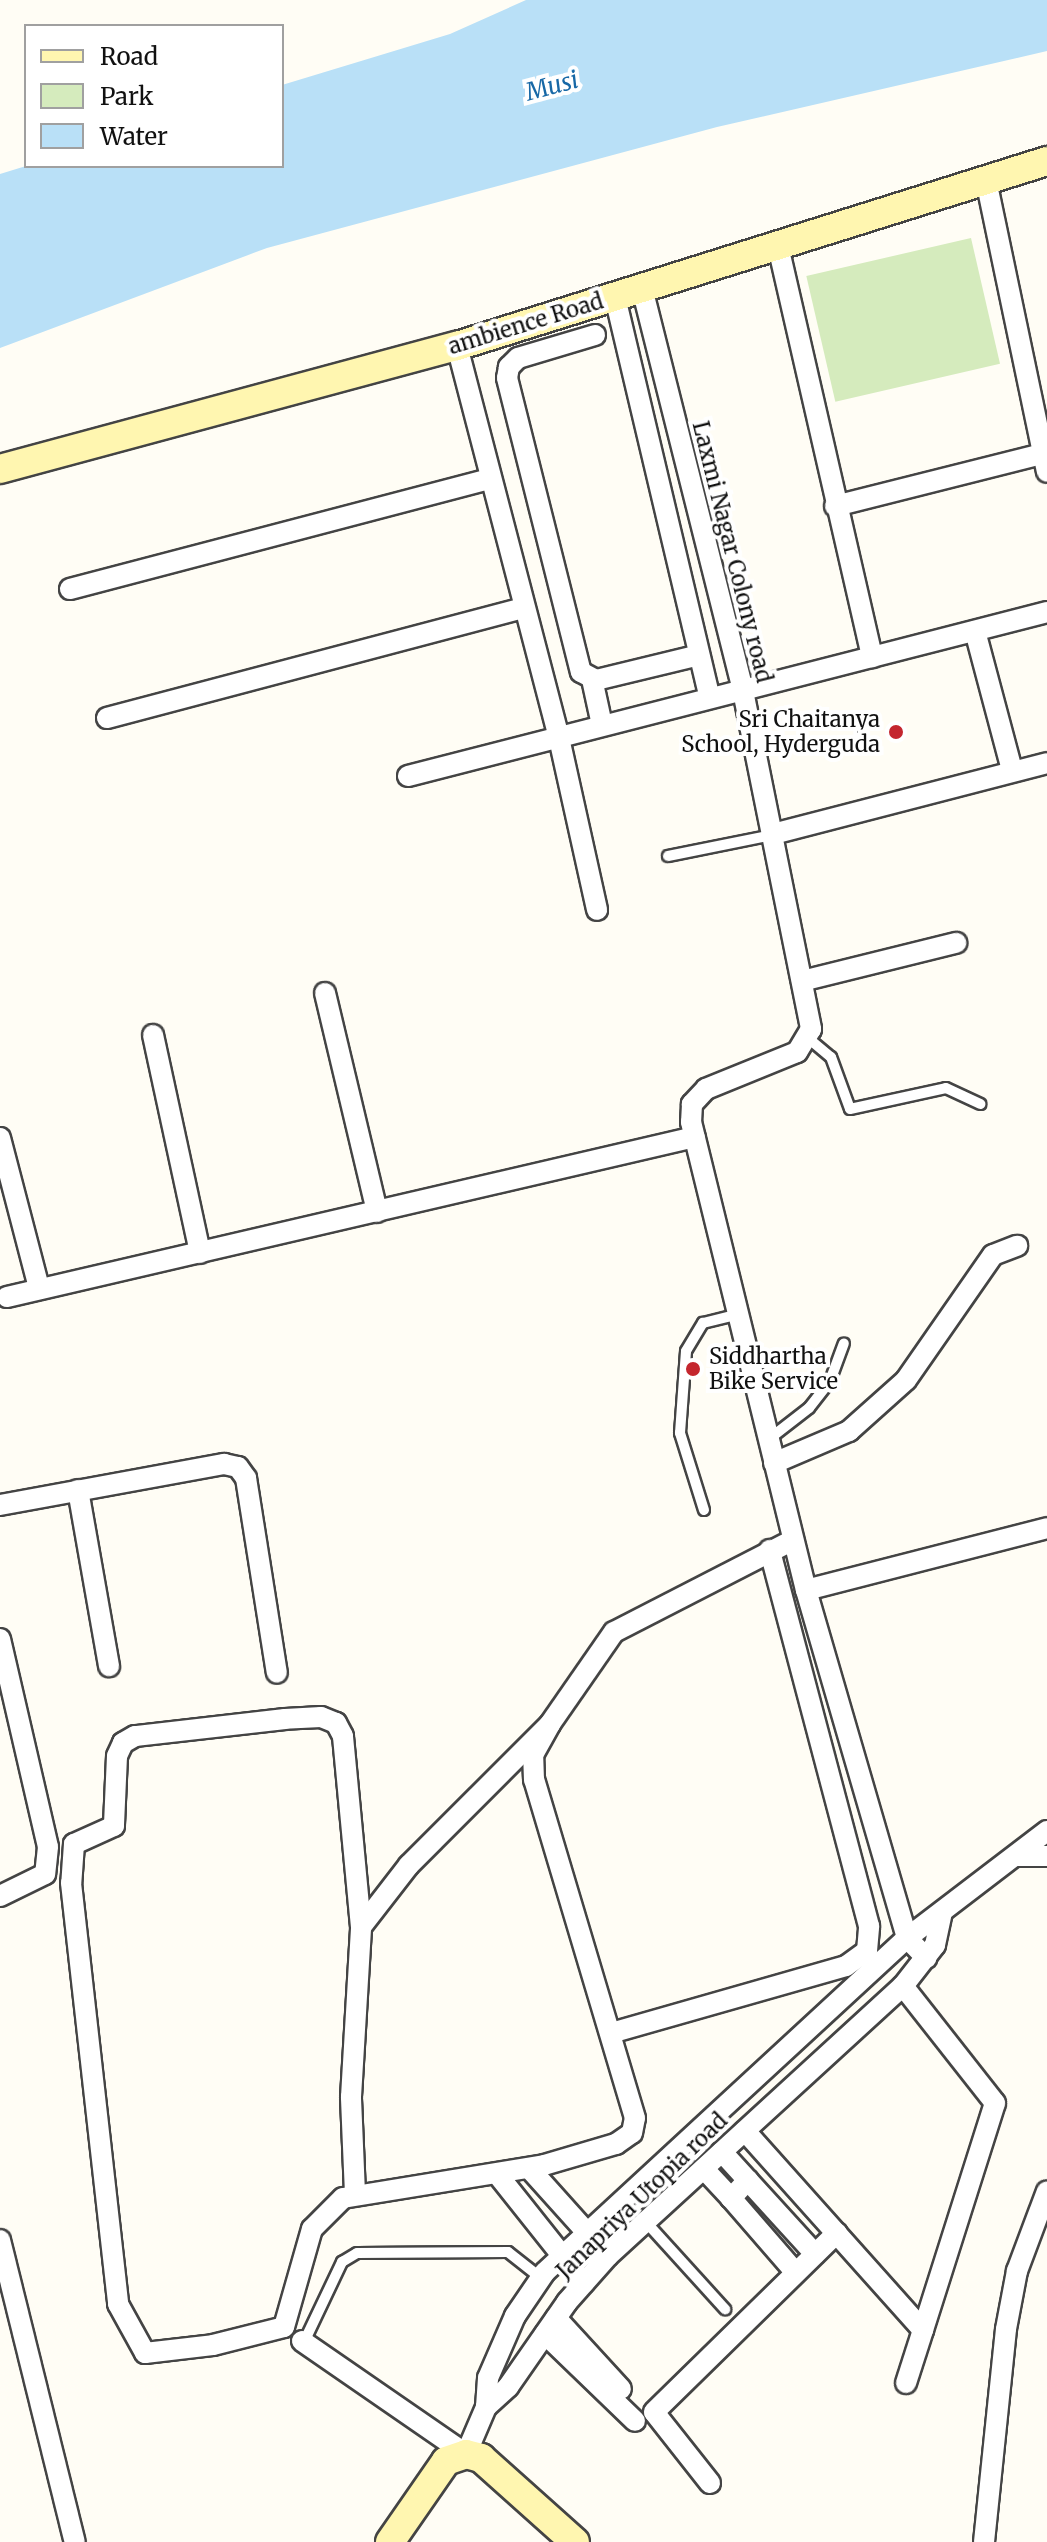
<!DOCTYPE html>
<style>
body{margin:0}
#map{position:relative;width:1047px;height:2542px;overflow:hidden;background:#fffdf5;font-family:Merriweather,serif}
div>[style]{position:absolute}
.green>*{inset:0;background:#d5ebbd;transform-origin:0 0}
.water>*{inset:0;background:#b9e0f7}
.roads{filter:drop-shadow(2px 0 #444) drop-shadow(-2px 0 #444) drop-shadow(0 2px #444) drop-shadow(0 -2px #444)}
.lane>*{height:10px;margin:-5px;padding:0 5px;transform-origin:5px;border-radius:5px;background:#fff}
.street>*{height:20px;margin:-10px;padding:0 10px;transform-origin:10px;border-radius:10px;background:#fff}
.secondary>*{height:28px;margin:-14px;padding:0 14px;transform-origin:14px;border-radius:14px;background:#fff6b0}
.dots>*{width:22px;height:22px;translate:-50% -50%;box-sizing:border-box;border:4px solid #fff;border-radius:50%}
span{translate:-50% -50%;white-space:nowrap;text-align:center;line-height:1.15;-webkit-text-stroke:8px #fff;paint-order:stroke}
.street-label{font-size:22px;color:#111}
.poi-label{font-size:22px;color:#111}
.right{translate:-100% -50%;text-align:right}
.left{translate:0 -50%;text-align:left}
.water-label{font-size:24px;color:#1768a6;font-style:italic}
.legend{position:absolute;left:24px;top:24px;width:260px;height:144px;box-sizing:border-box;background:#fff;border:2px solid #a0a0a0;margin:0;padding:10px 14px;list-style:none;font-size:24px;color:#111}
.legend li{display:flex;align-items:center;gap:16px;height:40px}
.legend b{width:40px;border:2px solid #a0a0a0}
</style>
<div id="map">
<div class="green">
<div style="left:971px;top:238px;width:129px;height:169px;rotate:77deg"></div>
</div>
<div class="water">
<div style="clip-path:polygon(526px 0,1047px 0,1047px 51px,717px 127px,267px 248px,0 348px,0 174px,26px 166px,282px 166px,282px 85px,450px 34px)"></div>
</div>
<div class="roads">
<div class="lane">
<div style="left:668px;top:856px;width:106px;rotate:-11.4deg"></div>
<div style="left:808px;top:1038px;width:30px;rotate:40deg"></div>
<div style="left:831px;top:1057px;width:55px;rotate:69.9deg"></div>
<div style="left:850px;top:1109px;width:98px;rotate:-12.3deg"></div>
<div style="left:946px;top:1088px;width:38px;rotate:25deg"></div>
<div style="left:769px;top:1439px;width:51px;rotate:-37.8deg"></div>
<div style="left:809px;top:1408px;width:34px;rotate:-52deg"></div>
<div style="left:830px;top:1381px;width:40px;rotate:-69.8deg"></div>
<div style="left:704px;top:1510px;width:81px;rotate:-107.3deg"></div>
<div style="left:680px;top:1433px;width:82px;rotate:-85.8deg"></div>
<div style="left:686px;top:1351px;width:33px;rotate:-59deg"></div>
<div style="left:703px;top:1323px;width:36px;rotate:-14deg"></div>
<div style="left:646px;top:2222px;width:118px;rotate:47.8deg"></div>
<div style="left:304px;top:2342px;width:89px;rotate:-64.6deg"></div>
<div style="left:342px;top:2262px;width:17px;rotate:-31deg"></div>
<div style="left:357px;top:2253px;width:151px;rotate:-0.4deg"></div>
<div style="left:508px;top:2252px;width:42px;rotate:38.2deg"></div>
</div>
<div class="street">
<div style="left:986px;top:180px;width:298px;rotate:78.2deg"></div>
<div style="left:778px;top:246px;width:422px;rotate:77.1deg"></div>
<div style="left:642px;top:288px;width:415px;rotate:75.9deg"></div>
<div style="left:743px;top:691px;width:345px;rotate:78.6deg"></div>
<div style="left:811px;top:1029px;width:27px;rotate:121deg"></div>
<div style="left:797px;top:1052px;width:98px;rotate:157.9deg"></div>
<div style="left:706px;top:1089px;width:21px;rotate:133deg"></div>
<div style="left:692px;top:1104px;width:18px;rotate:93deg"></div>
<div style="left:691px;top:1122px;width:482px;rotate:76.2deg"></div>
<div style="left:806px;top:1590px;width:362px;rotate:73.8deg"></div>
<div style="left:907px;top:1938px;width:28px;rotate:46deg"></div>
<div style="left:615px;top:297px;width:412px;rotate:76.7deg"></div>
<div style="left:595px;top:335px;width:80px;rotate:163.4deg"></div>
<div style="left:518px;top:358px;width:13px;rotate:135deg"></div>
<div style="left:509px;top:367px;width:11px;rotate:100deg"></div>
<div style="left:507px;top:378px;width:303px;rotate:75.9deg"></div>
<div style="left:581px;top:672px;width:17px;rotate:28deg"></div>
<div style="left:596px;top:680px;width:106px;rotate:-13.6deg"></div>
<div style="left:457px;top:346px;width:405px;rotate:75.4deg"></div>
<div style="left:559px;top:738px;width:176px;rotate:77.5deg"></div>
<div style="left:835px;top:506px;width:213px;rotate:-14.1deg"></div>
<div style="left:70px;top:589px;width:434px;rotate:-14.7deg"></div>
<div style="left:975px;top:631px;width:144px;rotate:75.1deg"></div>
<div style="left:592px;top:679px;width:47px;rotate:77.7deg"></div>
<div style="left:107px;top:718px;width:429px;rotate:-14.8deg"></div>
<div style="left:408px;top:776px;width:660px;rotate:-14.39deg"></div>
<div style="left:773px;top:834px;width:283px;rotate:-14.5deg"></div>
<div style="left:802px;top:981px;width:159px;rotate:-13.9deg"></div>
<div style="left:325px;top:993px;width:225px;rotate:76.6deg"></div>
<div style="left:153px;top:1035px;width:223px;rotate:77.8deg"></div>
<div style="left:0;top:1138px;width:155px;rotate:75.4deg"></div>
<div style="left:7px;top:1297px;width:706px;rotate:-13.09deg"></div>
<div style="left:774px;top:1463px;width:82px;rotate:-23.1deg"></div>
<div style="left:849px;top:1431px;width:76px;rotate:-41.8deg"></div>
<div style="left:906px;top:1380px;width:152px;rotate:-55.2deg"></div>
<div style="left:993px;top:1255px;width:26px;rotate:-21deg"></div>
<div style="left:78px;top:1490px;width:179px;rotate:80deg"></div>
<div style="left:0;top:1505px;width:228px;rotate:-10.4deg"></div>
<div style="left:224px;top:1464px;width:14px;rotate:12deg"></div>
<div style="left:238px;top:1467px;width:14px;rotate:54deg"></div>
<div style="left:246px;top:1478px;width:197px;rotate:81deg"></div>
<div style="left:806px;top:1590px;width:249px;rotate:-14.4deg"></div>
<div style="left:0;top:1639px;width:213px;rotate:77deg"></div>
<div style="left:48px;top:1847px;width:27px;rotate:96deg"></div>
<div style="left:45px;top:1874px;width:50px;rotate:153.9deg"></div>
<div style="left:1016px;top:1856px;width:31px"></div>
<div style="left:361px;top:1927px;width:192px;rotate:-95.4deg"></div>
<div style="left:343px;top:1736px;width:15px;rotate:-118deg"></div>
<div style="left:336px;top:1723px;width:16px;rotate:-158deg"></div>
<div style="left:321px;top:1717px;width:36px;rotate:177deg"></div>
<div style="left:285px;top:1719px;width:151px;rotate:173.5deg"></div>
<div style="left:135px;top:1736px;width:14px;rotate:150deg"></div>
<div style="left:123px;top:1743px;width:14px;rotate:115deg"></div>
<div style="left:117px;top:1756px;width:70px;rotate:92.5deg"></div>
<div style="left:114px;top:1826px;width:44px;rotate:155.8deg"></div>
<div style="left:74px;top:1844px;width:39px;rotate:94deg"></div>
<div style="left:71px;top:1883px;width:424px;rotate:83.6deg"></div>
<div style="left:118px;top:2304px;width:56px;rotate:61.1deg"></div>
<div style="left:145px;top:2353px;width:68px;rotate:-6.7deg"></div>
<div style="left:213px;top:2345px;width:73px;rotate:-14.2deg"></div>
<div style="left:284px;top:2327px;width:102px;rotate:-74.1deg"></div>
<div style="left:312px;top:2229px;width:44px;rotate:-45deg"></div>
<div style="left:343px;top:2198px;width:204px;rotate:-9.3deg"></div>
<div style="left:544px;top:2165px;width:75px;rotate:-16.3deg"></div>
<div style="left:616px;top:2144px;width:19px;rotate:-35deg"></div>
<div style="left:632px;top:2133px;width:15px;rotate:-79deg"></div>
<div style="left:635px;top:2118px;width:353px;rotate:-106.6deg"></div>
<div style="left:534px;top:1780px;width:25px;rotate:-92deg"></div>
<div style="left:533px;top:1755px;width:35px;rotate:-61deg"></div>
<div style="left:611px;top:2033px;width:244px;rotate:-15.9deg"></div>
<div style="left:846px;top:1966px;width:26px;rotate:-36deg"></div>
<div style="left:867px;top:1951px;width:25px;rotate:-85deg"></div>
<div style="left:869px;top:1926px;width:389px;rotate:-104.8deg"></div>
<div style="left:745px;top:2131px;width:267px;rotate:48.2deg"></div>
<div style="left:923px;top:2330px;width:238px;rotate:-72.4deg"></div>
<div style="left:995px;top:2103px;width:149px;rotate:-128.2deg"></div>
<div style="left:722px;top:2152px;width:138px;rotate:47.6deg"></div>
<div style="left:529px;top:2168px;width:118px;rotate:48.1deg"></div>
<div style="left:704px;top:2169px;width:40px;rotate:47deg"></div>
<div style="left:498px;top:2175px;width:138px;rotate:51.5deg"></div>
<div style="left:748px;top:2180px;width:25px;rotate:133deg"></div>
<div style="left:731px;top:2198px;width:98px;rotate:49.1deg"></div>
<div style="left:355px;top:2194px;width:97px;rotate:-92.4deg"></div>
<div style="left:351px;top:2097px;width:170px;rotate:-86.6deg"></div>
<div style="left:361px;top:1927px;width:78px;rotate:-52.3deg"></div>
<div style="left:409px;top:1865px;width:199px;rotate:-45deg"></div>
<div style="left:550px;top:1724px;width:112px;rotate:-55.2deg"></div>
<div style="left:614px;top:1632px;width:201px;rotate:-27.2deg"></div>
<div style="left:0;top:2240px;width:311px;rotate:76.1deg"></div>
<div style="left:556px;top:2318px;width:96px;rotate:47.5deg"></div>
<div style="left:545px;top:2334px;width:125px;rotate:44deg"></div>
<div style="left:302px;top:2341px;width:199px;rotate:34.6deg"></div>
<div style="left:466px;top:2454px;width:51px;rotate:-66.9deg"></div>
<div style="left:486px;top:2407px;width:29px;rotate:-86deg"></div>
<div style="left:488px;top:2378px;width:68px;rotate:-66.5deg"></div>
<div style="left:515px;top:2316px;width:53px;rotate:-55.7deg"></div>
<div style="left:545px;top:2272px;width:493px;rotate:-42.7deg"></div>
<div style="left:907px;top:1938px;width:176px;rotate:-37.4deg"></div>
<div style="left:906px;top:2383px;width:56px;rotate:-72.2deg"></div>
<div style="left:486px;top:2407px;width:30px;rotate:-42deg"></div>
<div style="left:508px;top:2387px;width:103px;rotate:-55.2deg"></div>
<div style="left:567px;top:2302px;width:62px;rotate:-48.3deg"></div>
<div style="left:608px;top:2256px;width:400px;rotate:-42.5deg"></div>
<div style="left:903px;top:1986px;width:52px;rotate:-52deg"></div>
<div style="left:935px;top:1945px;width:34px;rotate:-78deg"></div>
<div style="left:710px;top:2483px;width:90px;rotate:-128.3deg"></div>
<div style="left:654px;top:2412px;width:256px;rotate:-44.4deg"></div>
<div style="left:984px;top:2542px;width:214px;rotate:-84.1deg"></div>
<div style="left:1006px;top:2329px;width:59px;rotate:-79.3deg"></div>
<div style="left:1017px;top:2271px;width:85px;rotate:-69.4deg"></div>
</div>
<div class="secondary">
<div style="left:0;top:469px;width:473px;rotate:-15.1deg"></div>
<div style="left:457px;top:346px;width:618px;rotate:-17.41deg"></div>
<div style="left:390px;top:2542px;width:98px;rotate:-55.3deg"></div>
<div style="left:446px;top:2461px;width:21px;rotate:-19deg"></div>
<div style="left:466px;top:2454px;width:16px;rotate:15deg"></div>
<div style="left:481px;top:2458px;width:126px;rotate:41.8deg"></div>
</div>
</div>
<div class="dots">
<div style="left:896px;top:732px;background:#c4262e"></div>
<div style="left:693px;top:1369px;background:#c4262e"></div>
</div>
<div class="street-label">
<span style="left:526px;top:324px;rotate:-17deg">ambience Road</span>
<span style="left:732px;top:552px;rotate:76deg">Laxmi Nagar Colony road</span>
<span style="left:642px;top:2196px;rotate:-44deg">Janapriya Utopia road</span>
</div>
<div class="poi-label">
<span class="right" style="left:880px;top:732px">Sri Chaitanya<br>School, Hyderguda</span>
<span class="left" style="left:709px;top:1369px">Siddhartha<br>Bike Service</span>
</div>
<div class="water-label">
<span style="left:552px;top:86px;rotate:-15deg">Musi</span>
</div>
<ul class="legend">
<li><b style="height:10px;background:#fff6b0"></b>Road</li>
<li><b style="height:22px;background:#d5ebbd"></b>Park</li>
<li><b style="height:22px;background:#b9e0f7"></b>Water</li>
</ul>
</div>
